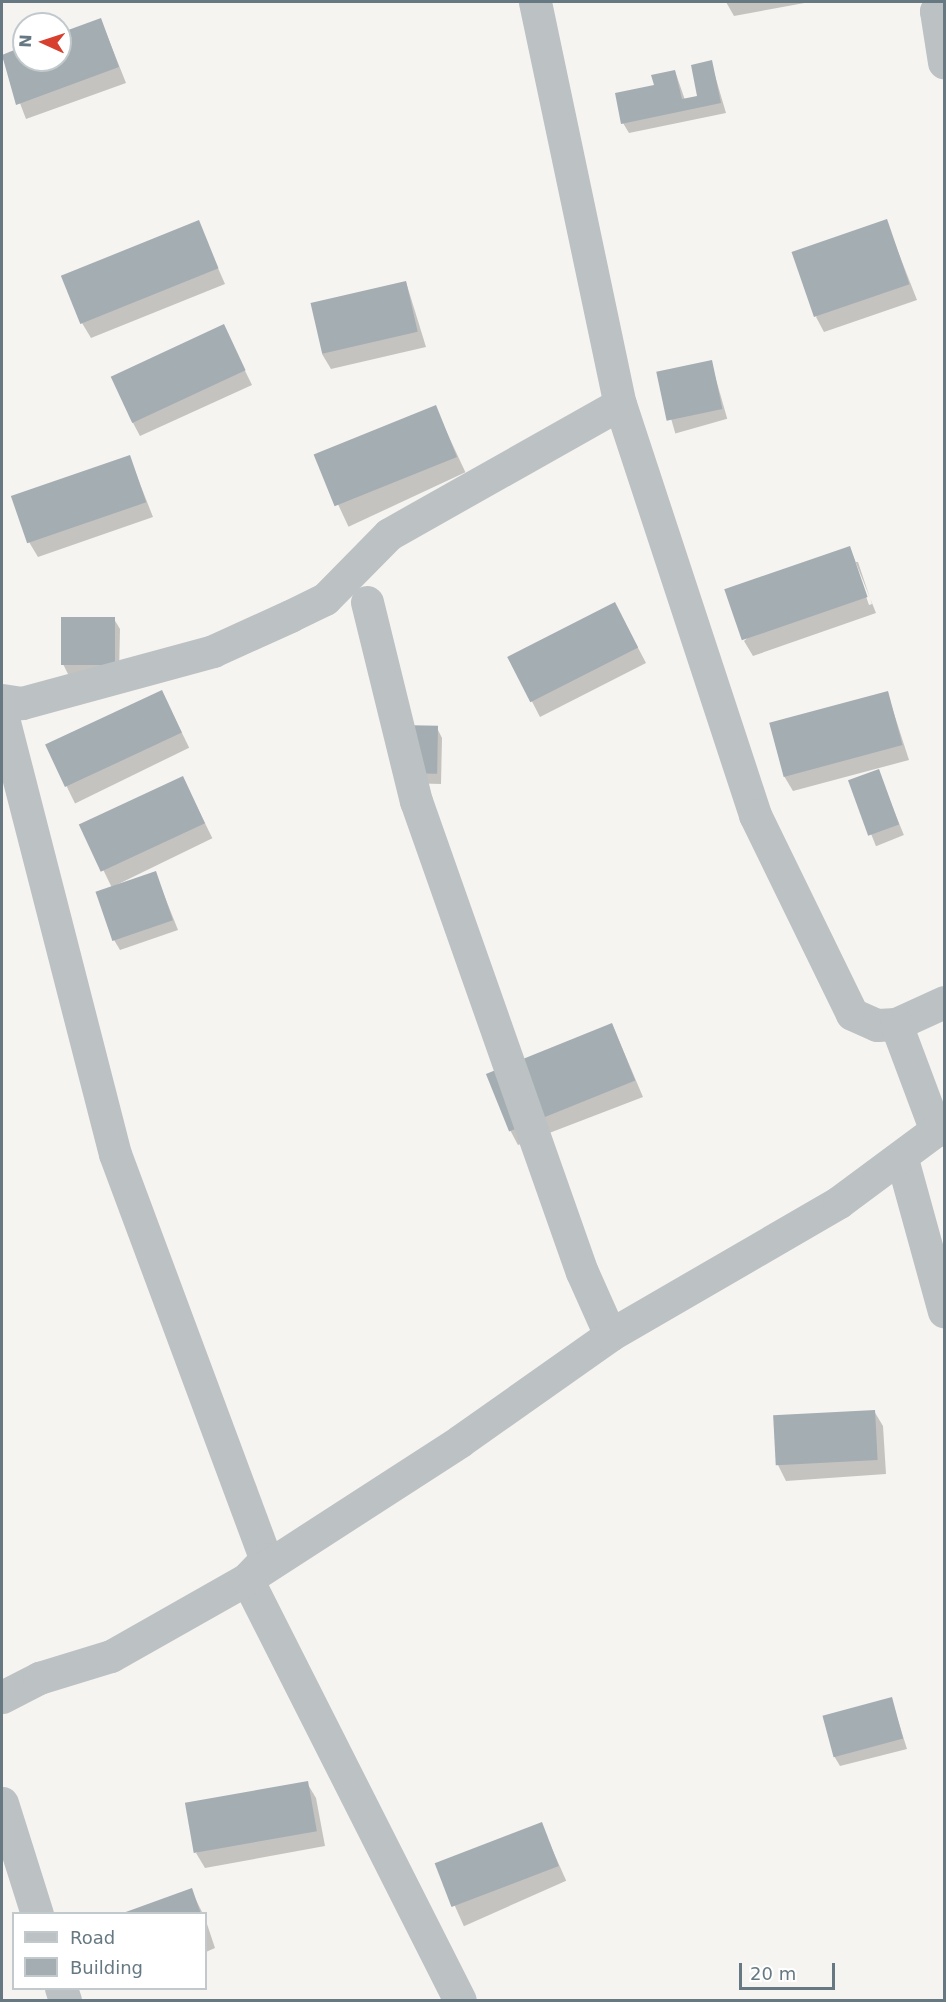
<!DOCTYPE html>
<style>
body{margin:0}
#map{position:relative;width:946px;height:2002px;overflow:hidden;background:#f5f4f1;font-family:"DejaVu Sans",sans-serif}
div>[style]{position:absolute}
.shadow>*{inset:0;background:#0003;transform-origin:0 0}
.building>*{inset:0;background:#a4adb1;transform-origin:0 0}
.minor>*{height:33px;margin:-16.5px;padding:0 16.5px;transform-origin:16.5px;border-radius:16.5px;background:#bcc1c3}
span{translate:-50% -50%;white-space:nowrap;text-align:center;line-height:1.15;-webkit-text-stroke:6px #fff;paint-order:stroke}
.frame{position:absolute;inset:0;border:3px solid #667881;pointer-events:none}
.legend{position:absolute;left:12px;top:1912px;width:195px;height:78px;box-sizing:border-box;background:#fff;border:2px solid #c2c9cd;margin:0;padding:8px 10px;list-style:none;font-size:18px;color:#667881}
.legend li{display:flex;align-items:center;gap:12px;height:30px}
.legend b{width:30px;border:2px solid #c2c9cd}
.north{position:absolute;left:12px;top:12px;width:60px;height:60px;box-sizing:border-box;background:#fff;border:2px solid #c2c9cd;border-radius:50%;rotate:273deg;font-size:16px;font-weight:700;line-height:24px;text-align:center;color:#667881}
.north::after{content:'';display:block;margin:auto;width:21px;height:27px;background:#d73f2f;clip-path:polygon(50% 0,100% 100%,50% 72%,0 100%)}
.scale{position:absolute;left:739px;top:1963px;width:96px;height:27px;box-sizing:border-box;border:3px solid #667881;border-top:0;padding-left:8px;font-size:18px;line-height:21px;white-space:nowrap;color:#667881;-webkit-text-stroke:4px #fff;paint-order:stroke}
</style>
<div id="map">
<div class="shadow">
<div style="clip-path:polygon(726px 2px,810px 2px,734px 16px)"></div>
<div style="clip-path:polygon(101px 20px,126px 83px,26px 119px,2px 56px,24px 48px,24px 60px,60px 60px,60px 35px)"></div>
<div style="clip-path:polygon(711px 62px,726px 113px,629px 133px,623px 123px,675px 71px,685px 100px,699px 97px)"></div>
<div style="clip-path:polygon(886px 221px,917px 300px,824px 332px,816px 317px)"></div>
<div style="clip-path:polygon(198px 222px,225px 284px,91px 338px,82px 323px)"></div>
<div style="clip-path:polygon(406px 282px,426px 347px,331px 369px,322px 354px)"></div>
<div style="clip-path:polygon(223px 326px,252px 385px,140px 436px,132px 421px)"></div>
<div style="left:711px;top:362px;width:59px;height:54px;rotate:74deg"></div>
<div style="left:435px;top:407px;width:72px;height:129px;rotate:65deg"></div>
<div style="clip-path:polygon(129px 456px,153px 517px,38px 557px,29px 542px)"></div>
<div style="clip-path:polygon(evenodd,850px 548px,876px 613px,753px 656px,744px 641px,850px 548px,854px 562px,858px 562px,872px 604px,869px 605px,854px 562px)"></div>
<div style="clip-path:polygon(114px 619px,120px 629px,119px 675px,68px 674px,63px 664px)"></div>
<div style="clip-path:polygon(623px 619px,646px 663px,540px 717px,509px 657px)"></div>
<div style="left:162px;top:692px;width:62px;height:127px;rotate:64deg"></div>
<div style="clip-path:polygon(887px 692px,909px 760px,793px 791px,784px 776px)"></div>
<div style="clip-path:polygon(437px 728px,442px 738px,441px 784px,405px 783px)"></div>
<div style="left:878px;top:771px;width:69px;height:30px;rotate:68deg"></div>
<div style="left:183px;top:778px;width:67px;height:112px;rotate:64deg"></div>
<div style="clip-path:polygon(155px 872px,178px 930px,120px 950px,114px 940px)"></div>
<div style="clip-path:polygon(612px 1024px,643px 1097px,518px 1145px,510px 1130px)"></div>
<div style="clip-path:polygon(874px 1411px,883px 1426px,886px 1474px,786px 1481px,778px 1465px)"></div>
<div style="clip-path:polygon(891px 1698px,907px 1749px,840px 1766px,834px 1756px)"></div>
<div style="clip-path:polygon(307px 1783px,316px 1798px,325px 1846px,205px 1868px,196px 1853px)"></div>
<div style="left:541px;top:1824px;width:62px;height:112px;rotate:66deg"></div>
<div style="clip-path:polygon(191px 1890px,203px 1914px,127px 1914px)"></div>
<div style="clip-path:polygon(206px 1921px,215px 1948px,206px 1952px)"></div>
</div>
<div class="building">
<div style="clip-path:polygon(101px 18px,119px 67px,16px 105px,2px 55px,24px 46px,24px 60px,60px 60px,60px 33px)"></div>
<div style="clip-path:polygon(712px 60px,721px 103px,621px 124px,615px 93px,654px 85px,651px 75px,675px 70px,682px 99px,697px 96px,691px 65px)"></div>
<div style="left:887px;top:219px;width:69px;height:101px;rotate:71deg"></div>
<div style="left:199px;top:220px;width:52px;height:149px;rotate:68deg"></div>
<div style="left:406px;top:281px;width:52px;height:98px;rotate:77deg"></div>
<div style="left:224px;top:324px;width:51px;height:125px;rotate:65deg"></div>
<div style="left:712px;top:360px;width:50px;height:57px;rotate:78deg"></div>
<div style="left:436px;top:405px;width:56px;height:132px;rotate:68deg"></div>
<div style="left:130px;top:455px;width:50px;height:126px;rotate:71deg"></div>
<div style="left:850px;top:546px;width:54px;height:133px;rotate:71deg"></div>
<div style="left:615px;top:602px;width:51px;height:121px;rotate:63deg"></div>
<div style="left:61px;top:617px;width:54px;height:48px"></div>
<div style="left:162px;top:690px;width:47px;height:129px;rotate:65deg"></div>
<div style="left:888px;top:691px;width:56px;height:123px;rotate:75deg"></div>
<div style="left:399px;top:725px;width:39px;height:48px;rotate:1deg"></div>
<div style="left:879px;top:769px;width:59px;height:33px;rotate:70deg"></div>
<div style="left:183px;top:776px;width:52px;height:115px;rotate:65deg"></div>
<div style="left:156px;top:871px;width:52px;height:64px;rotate:71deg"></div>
<div style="left:612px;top:1023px;width:62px;height:136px;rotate:68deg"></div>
<div style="left:875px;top:1410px;width:50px;height:102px;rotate:87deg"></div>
<div style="left:892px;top:1697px;width:43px;height:72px;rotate:75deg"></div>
<div style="left:308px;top:1781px;width:51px;height:125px;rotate:80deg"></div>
<div style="left:542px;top:1822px;width:47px;height:115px;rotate:69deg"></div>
<div style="clip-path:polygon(192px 1888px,201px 1914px,123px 1914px,123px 1913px)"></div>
</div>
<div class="minor">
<div style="left:535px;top:2px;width:411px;rotate:78.1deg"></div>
<div style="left:944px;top:5px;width:10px;rotate:143deg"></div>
<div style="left:936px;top:11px;width:52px;rotate:81.1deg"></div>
<div style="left:367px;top:602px;width:205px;rotate:76.2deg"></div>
<div style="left:416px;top:801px;width:499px;rotate:70.6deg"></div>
<div style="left:582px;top:1272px;width:69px;rotate:66deg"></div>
<div style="left:2px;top:700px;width:20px;rotate:9deg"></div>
<div style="left:22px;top:703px;width:198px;rotate:-15.2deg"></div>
<div style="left:213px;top:651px;width:85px;rotate:-24.4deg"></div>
<div style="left:290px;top:616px;width:39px;rotate:-26deg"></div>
<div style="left:325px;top:599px;width:91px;rotate:-45.4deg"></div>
<div style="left:389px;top:534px;width:265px;rotate:-29.4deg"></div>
<div style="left:620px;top:404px;width:433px;rotate:71.8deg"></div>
<div style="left:755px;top:815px;width:221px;rotate:64deg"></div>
<div style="left:852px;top:1014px;width:27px;rotate:24deg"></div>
<div style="left:877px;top:1025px;width:19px;rotate:-3deg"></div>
<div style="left:896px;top:1024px;width:53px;rotate:-24.6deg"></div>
<div style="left:2px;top:714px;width:454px;rotate:75.6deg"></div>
<div style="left:115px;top:1154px;width:432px;rotate:69.6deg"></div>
<div style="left:266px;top:1559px;width:28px;rotate:134deg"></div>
<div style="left:247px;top:1579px;width:472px;rotate:63.2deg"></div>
<div style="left:896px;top:1024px;width:114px;rotate:69.5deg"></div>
<div style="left:902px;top:1159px;width:158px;rotate:74.6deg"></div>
<div style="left:2px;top:1697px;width:42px;rotate:-27.2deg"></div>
<div style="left:39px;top:1678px;width:75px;rotate:-17deg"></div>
<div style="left:111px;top:1656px;width:156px;rotate:-29.5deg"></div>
<div style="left:247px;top:1579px;width:254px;rotate:-32.9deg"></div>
<div style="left:460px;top:1441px;width:184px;rotate:-35.2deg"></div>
<div style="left:610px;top:1335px;width:265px;rotate:-30.1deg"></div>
<div style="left:839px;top:1202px;width:131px;rotate:-36.6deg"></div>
<div style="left:2px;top:1803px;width:116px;rotate:72.5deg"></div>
<div style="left:61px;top:1988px;width:13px;rotate:72deg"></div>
</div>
<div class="frame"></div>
<ul class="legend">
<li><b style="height:8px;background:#bcc1c3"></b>Road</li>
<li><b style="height:16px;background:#a4adb1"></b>Building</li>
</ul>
<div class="north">N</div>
<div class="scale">20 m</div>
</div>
